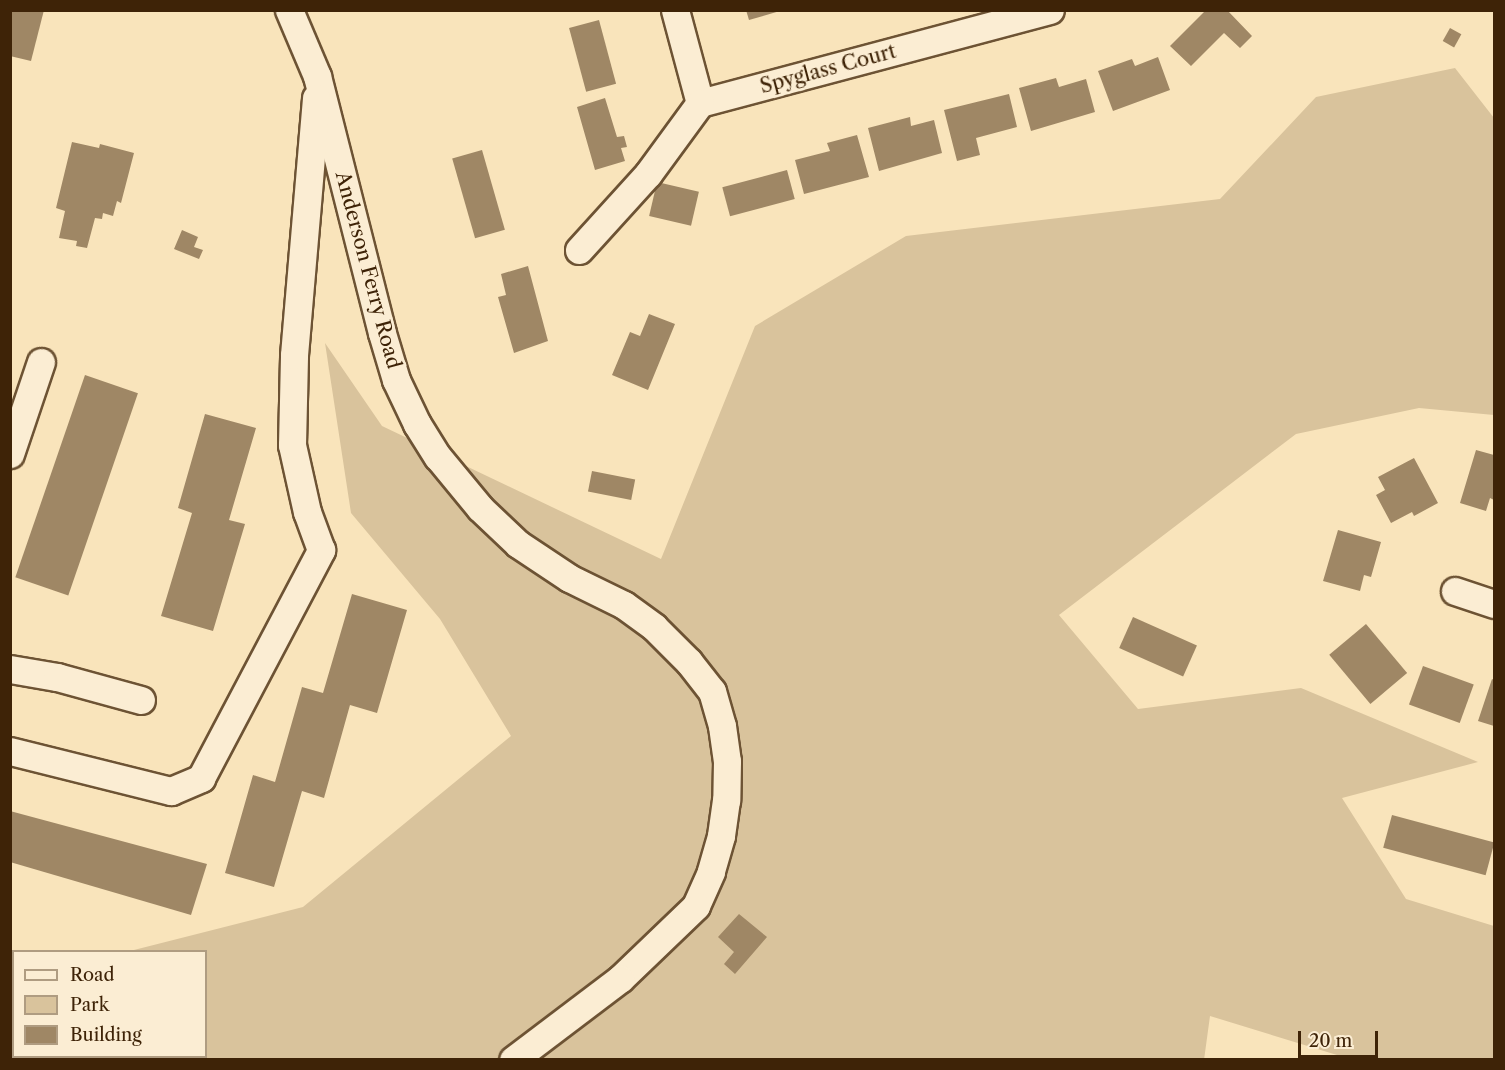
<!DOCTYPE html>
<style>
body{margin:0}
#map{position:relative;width:1505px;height:1070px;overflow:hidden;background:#f9e4bb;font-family:"Libre Caslon Text",serif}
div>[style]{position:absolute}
.green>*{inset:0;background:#d9c39c}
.building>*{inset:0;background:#9f8765;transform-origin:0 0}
.roads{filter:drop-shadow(2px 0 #6d5334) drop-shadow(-2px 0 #6d5334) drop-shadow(0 2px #6d5334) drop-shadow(0 -2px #6d5334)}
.minor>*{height:27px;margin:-13.5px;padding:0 13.5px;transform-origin:13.5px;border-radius:13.5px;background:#fbedd3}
span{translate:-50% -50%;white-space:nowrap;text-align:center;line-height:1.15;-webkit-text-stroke:5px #fbedd3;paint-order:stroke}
.street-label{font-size:20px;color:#3e2307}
.frame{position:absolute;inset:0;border:12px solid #3e2307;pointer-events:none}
.legend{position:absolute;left:12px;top:950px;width:195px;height:108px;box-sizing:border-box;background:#fbedd3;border:2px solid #af9c81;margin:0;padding:8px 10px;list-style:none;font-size:18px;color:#3e2307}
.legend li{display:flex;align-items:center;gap:12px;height:30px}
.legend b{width:30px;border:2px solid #af9c81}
.scale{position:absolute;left:1298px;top:1031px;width:80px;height:27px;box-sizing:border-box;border:3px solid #3e2307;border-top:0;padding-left:8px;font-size:18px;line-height:21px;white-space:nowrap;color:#3e2307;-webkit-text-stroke:4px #fbedd3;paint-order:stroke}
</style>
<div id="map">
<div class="green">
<div style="clip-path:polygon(1455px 68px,1494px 118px,1494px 415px,1419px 408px,1296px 434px,1059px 615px,1138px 709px,1301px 688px,1478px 762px,1342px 798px,1406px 899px,1494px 926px,1494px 1059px,1338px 1059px,1337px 1055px,1210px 1016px,1204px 1060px,11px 1060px,10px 994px,13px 993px,14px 1056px,206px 1056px,206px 952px,130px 951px,303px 907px,511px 736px,440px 619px,351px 513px,325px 343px,382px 426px,661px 559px,755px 326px,906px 236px,1220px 199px,1316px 97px)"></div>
</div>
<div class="building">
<div style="clip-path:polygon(10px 10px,44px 10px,31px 61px,10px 56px)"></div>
<div style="clip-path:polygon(746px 10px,780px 10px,780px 11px,749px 20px)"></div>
<div style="clip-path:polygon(1206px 10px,1227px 10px,1252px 36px,1240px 48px,1224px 33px,1191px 66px,1170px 46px)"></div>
<div style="left:599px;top:20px;width:66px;height:31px;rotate:75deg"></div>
<div style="left:1450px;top:28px;width:13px;height:15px;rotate:29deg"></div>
<div style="clip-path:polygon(1158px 57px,1170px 90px,1113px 111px,1098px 71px,1132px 59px,1135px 66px)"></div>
<div style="clip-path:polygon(1056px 78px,1059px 87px,1086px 79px,1095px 112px,1031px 131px,1019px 88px)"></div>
<div style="clip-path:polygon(1009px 94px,1017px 127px,976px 138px,980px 155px,957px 161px,944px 110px)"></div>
<div style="clip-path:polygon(605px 98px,617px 137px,624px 136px,627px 147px,621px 148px,625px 161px,595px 170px,577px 107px)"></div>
<div style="clip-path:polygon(910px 117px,911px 126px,934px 120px,942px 153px,879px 171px,868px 128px)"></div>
<div style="clip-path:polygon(857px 135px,869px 177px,804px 194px,795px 160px,830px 151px,827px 143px)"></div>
<div style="clip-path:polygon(72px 142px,99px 148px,100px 144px,134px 153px,121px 203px,117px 201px,113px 216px,103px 213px,102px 219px,95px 218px,87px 248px,76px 246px,77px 241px,59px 238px,65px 211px,56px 208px)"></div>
<div style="left:482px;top:150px;width:83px;height:31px;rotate:74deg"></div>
<div style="left:787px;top:170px;width:30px;height:67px;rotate:75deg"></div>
<div style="left:657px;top:182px;width:43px;height:35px;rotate:13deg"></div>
<div style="clip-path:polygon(182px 230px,198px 237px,194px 247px,203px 250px,199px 259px,174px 249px)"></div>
<div style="clip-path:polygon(528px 266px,548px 341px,514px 353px,498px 297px,506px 295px,501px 274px)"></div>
<div style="clip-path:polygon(649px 314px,675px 324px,648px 390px,612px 375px,630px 332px,640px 336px)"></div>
<div style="left:85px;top:375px;width:56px;height:214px;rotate:19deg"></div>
<div style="clip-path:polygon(205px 414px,256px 428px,229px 520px,245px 524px,213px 631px,161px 616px,192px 513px,178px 508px)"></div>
<div style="clip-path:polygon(1476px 450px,1494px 455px,1494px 500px,1490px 498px,1486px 511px,1460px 503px)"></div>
<div style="clip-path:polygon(1414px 458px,1438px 503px,1414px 516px,1412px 512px,1391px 523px,1376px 495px,1385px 490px,1378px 477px)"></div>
<div style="left:592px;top:471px;width:44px;height:21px;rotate:11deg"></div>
<div style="clip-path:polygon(1338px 530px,1381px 542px,1371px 577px,1364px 575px,1360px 591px,1323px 581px)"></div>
<div style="clip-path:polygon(352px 594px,407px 610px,377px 713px,350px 705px,324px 798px,302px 791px,274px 887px,225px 873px,253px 775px,275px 782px,302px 687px,323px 693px)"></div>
<div style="left:1133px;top:617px;width:70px;height:34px;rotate:24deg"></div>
<div style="left:1366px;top:624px;width:64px;height:48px;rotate:50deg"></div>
<div style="left:1423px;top:666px;width:54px;height:41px;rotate:20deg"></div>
<div style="clip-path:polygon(1492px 679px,1494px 680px,1494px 726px,1478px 721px)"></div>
<div style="clip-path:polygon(10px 811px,207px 864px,191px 915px,10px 862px)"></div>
<div style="left:1392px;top:815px;width:106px;height:34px;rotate:15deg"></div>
<div style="clip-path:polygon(739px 914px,767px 937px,735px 974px,724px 964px,734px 952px,718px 937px)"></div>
</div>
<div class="roads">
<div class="minor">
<div style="left:289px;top:10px;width:72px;rotate:67deg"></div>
<div style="left:317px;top:76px;width:265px;rotate:75.8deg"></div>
<div style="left:382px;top:333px;width:49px;rotate:73.4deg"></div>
<div style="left:396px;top:380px;width:49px;rotate:64.5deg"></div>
<div style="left:417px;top:424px;width:39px;rotate:58deg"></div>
<div style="left:438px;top:457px;width:66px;rotate:50.5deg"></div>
<div style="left:480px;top:508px;width:52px;rotate:43.5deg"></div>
<div style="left:518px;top:544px;width:61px;rotate:33.7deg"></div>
<div style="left:569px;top:578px;width:61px;rotate:26.1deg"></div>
<div style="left:624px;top:605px;width:37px;rotate:36deg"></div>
<div style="left:654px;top:627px;width:49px;rotate:45deg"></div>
<div style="left:689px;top:662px;width:37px;rotate:52deg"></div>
<div style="left:712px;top:691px;width:36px;rotate:74deg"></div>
<div style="left:722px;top:726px;width:35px;rotate:82deg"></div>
<div style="left:727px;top:761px;width:39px;rotate:91deg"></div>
<div style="left:726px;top:800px;width:36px;rotate:98deg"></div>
<div style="left:721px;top:836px;width:37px;rotate:106deg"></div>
<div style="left:711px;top:872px;width:37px;rotate:114deg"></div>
<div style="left:696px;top:906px;width:105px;rotate:136.2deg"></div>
<div style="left:620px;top:979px;width:134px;rotate:142.9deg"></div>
<div style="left:675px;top:10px;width:96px;rotate:75deg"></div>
<div style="left:700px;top:103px;width:362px;rotate:-14.9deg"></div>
<div style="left:579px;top:250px;width:103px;rotate:-47.8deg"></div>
<div style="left:648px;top:174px;width:88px;rotate:-53.8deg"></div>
<div style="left:10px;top:454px;width:97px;rotate:-71.4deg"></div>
<div style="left:1455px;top:591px;width:41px;rotate:18.4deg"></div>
<div style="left:10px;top:669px;width:48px;rotate:9.7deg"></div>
<div style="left:57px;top:677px;width:87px;rotate:15.3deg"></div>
<div style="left:10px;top:751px;width:166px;rotate:14deg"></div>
<div style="left:171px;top:791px;width:33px;rotate:-23deg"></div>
<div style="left:201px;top:778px;width:258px;rotate:-62.2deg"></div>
<div style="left:321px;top:550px;width:40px;rotate:-110.2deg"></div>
<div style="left:307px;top:512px;width:69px;rotate:-102.6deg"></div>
<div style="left:292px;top:445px;width:90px;rotate:-88.7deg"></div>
<div style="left:294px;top:355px;width:258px;rotate:-85.1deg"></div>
</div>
</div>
<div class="street-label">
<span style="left:828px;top:69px;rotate:-15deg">Spyglass Court</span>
<span style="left:368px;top:270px;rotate:75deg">Anderson Ferry Road</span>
</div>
<div class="frame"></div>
<ul class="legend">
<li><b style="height:8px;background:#fbedd3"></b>Road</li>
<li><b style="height:16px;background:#d9c39c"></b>Park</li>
<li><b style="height:16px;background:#9f8765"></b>Building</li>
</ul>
<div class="scale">20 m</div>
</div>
